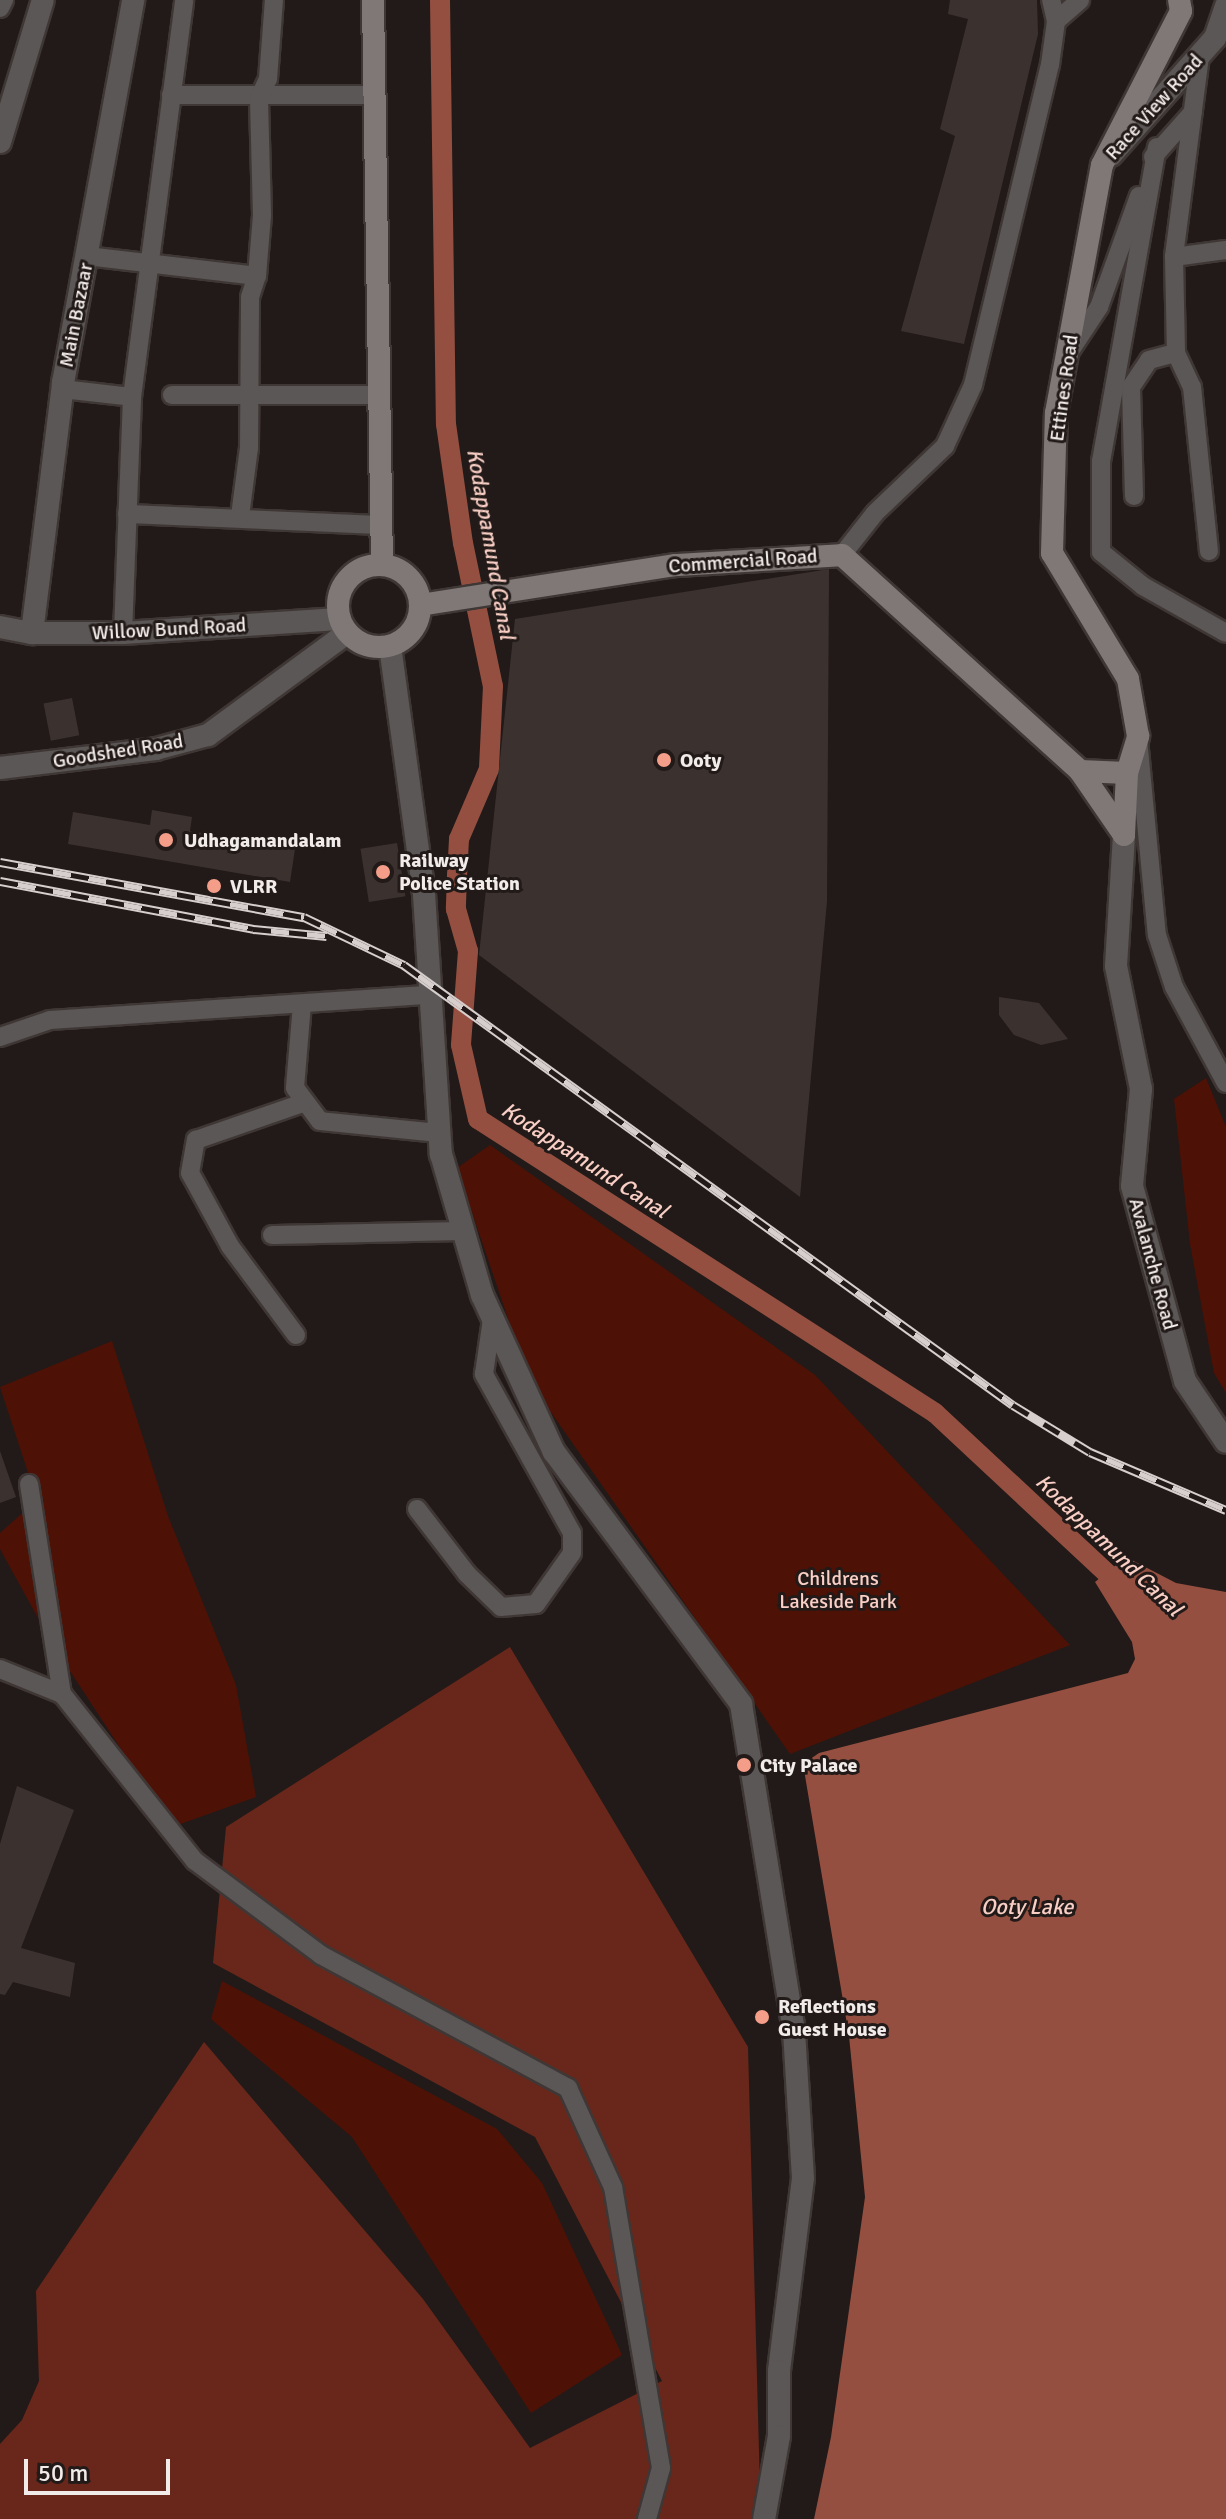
<!DOCTYPE html>
<style>
body{margin:0}
#map{position:relative;width:1226px;height:2519px;overflow:hidden;background:#221a18;font-family:Signika,sans-serif}
div>[style]{position:absolute}
.green>*{inset:0;background:#4e1106}
.forest>*{inset:0;background:#68271a}
.water>*{inset:0;background:#944f40}
.canal>*{height:20px;margin:-10px;padding:0 10px;transform-origin:10px;border-radius:10px;background:#944f40}
.building>*{inset:0;background:#3b3230;transform-origin:0 0}
.roads{filter:drop-shadow(2px 0 #3f3735) drop-shadow(-2px 0 #3f3735) drop-shadow(0 2px #3f3735) drop-shadow(0 -2px #3f3735)}
.minor>*{height:18px;margin:-9px;padding:0 9px;transform-origin:9px;border-radius:9px;background:#5b5756}
.tertiary>*{height:22px;margin:-11px;padding:0 11px;transform-origin:11px;border-radius:11px;background:#5b5756}
.secondary>*{height:22px;margin:-11px;padding:0 11px;transform-origin:11px;border-radius:11px;background:#7f7876}
.secondary>.ring{margin:-11px;padding:0;box-sizing:content-box;background:none;border:22px solid #7f7876;border-radius:50%}
.rail>*{height:9px;margin-top:-4.5px;transform-origin:0;background:repeating-linear-gradient(90deg,#221a18 0 18px,#d6cfce 0 36px);box-sizing:border-box;border-block:2px solid #d6cfce}
.dots>*{width:22px;height:22px;translate:-50% -50%;box-sizing:border-box;border:4px solid #221a18;border-radius:50%}
span{translate:-50% -50%;white-space:nowrap;text-align:center;line-height:1.15;-webkit-text-stroke:6px #221a18;paint-order:stroke}
.street-label{font-size:20px;color:#f1ebea}
.poi-label{font-size:20px;color:#f1ebea;font-weight:700}
.left{translate:0 -50%;text-align:left}
.park-label{font-size:20px;color:#facfc6}
.water-label{font-size:22px;color:#f9cfc5;font-style:italic}
.scale{position:absolute;left:24px;top:2459px;width:146px;height:36px;box-sizing:border-box;border:4px solid #f1ebea;border-top:0;padding-left:10px;font-size:24px;line-height:28px;white-space:nowrap;color:#f1ebea;-webkit-text-stroke:6px #221a18;paint-order:stroke}
</style>
<div id="map">
<div class="green">
<div style="clip-path:polygon(1206px 1078px,1226px 1127px,1226px 1393px,1214px 1373px,1190px 1244px,1174px 1099px)"></div>
<div style="clip-path:polygon(490px 1145px,815px 1375px,1070px 1645px,790px 1754px,550px 1411px,516px 1342px,457px 1168px)"></div>
<div style="clip-path:polygon(112px 1341px,168px 1516px,236px 1685px,256px 1797px,172px 1827px,53px 1645px,0 1549px,0 1533px,37px 1500px,0 1387px)"></div>
<div style="clip-path:polygon(222px 1981px,497px 2129px,542px 2183px,622px 2355px,531px 2413px,352px 2137px,211px 2019px)"></div>
</div>
<div class="forest">
<div style="clip-path:polygon(510px 1647px,748px 2047px,760px 2488px,751px 2519px,0 2519px,0 2444px,22px 2420px,39px 2381px,36px 2291px,204px 2042px,423px 2299px,530px 2448px,662px 2381px,535px 2137px,213px 1963px,226px 1827px)"></div>
</div>
<div class="water">
<div style="clip-path:polygon(1126px 1557px,1176px 1583px,1226px 1592px,1226px 2519px,814px 2519px,831px 2437px,865px 2197px,849px 2036px,803px 1764px,819px 1753px,1128px 1673px,1135px 1659px,1132px 1642px,1095px 1582px)"></div>
</div>
<div class="canal">
<div style="left:440px;top:0;width:424px;rotate:89.2deg"></div>
<div style="left:446px;top:424px;width:120px;rotate:81.9deg"></div>
<div style="left:463px;top:543px;width:146px;rotate:78.2deg"></div>
<div style="left:493px;top:686px;width:83px;rotate:92.8deg"></div>
<div style="left:489px;top:769px;width:76px;rotate:113.2deg"></div>
<div style="left:459px;top:839px;width:36px;rotate:93deg"></div>
<div style="left:457px;top:875px;width:34px;rotate:92deg"></div>
<div style="left:456px;top:909px;width:44px;rotate:74.1deg"></div>
<div style="left:468px;top:951px;width:94px;rotate:94.3deg"></div>
<div style="left:461px;top:1045px;width:76px;rotate:77.1deg"></div>
<div style="left:478px;top:1119px;width:543px;rotate:32.75deg"></div>
<div style="left:935px;top:1413px;width:262px;rotate:43deg"></div>
</div>
<div class="building">
<div style="clip-path:polygon(950px 0,1037px 0,1038px 34px,964px 344px,901px 331px,955px 136px,940px 129px,968px 19px,948px 14px)"></div>
<div style="clip-path:polygon(829px 569px,827px 901px,800px 1197px,479px 955px,515px 619px)"></div>
<div style="left:72px;top:698px;width:38px;height:29px;rotate:79deg"></div>
<div style="clip-path:polygon(152px 810px,192px 817px,190px 831px,295px 849px,290px 882px,68px 844px,73px 812px,150px 825px)"></div>
<div style="left:397px;top:843px;width:54px;height:37px;rotate:81deg"></div>
<div style="clip-path:polygon(999px 997px,1039px 1003px,1068px 1039px,1041px 1045px,1014px 1035px,999px 1015px)"></div>
<div style="clip-path:polygon(0 1451px,16px 1497px,0 1503px)"></div>
<div style="clip-path:polygon(17px 1786px,74px 1810px,21px 1948px,75px 1963px,70px 1997px,13px 1982px,5px 1995px,0 1994px,0 1844px)"></div>
</div>
<div class="roads">
<div class="minor">
<div style="left:0;top:8px;width:9px;rotate:-63deg"></div>
<div style="left:1056px;top:21px;width:32px;rotate:-41deg"></div>
<div style="left:1200px;top:56px;width:203px;rotate:97.4deg"></div>
<div style="left:1174px;top:257px;width:96px;rotate:88.8deg"></div>
<div style="left:1176px;top:353px;width:38px;rotate:65deg"></div>
<div style="left:1192px;top:387px;width:165px;rotate:84.1deg"></div>
<div style="left:171px;top:95px;width:203px"></div>
<div style="left:1157px;top:147px;width:319px;rotate:100.1deg"></div>
<div style="left:1101px;top:461px;width:91px;rotate:90deg"></div>
<div style="left:1101px;top:552px;width:54px;rotate:39deg"></div>
<div style="left:1143px;top:586px;width:95px;rotate:29.5deg"></div>
<div style="left:1153px;top:157px;width:60px;rotate:-48.4deg"></div>
<div style="left:87px;top:256px;width:171px;rotate:6.7deg"></div>
<div style="left:1174px;top:257px;width:52px;rotate:-7.7deg"></div>
<div style="left:1070px;top:351px;width:53px;rotate:-56.6deg"></div>
<div style="left:1099px;top:307px;width:118px;rotate:-70.2deg"></div>
<div style="left:62px;top:389px;width:70px;rotate:6.5deg"></div>
<div style="left:172px;top:395px;width:207px"></div>
<div style="left:1134px;top:496px;width:109px;rotate:-91.6deg"></div>
<div style="left:1131px;top:387px;width:32px;rotate:-56deg"></div>
<div style="left:1149px;top:360px;width:28px;rotate:-15deg"></div>
<div style="left:127px;top:514px;width:254px;rotate:2.5deg"></div>
<div style="left:240px;top:516px;width:69px;rotate:-82.5deg"></div>
<div style="left:249px;top:448px;width:151px;rotate:-89.6deg"></div>
<div style="left:250px;top:297px;width:22px;rotate:-72deg"></div>
<div style="left:257px;top:276px;width:61px;rotate:-85.3deg"></div>
<div style="left:262px;top:215px;width:117px;rotate:-91.5deg"></div>
<div style="left:259px;top:98px;width:21px;rotate:-65deg"></div>
<div style="left:268px;top:79px;width:79px;rotate:-85.7deg"></div>
<div style="left:842px;top:555px;width:53px;rotate:-51.8deg"></div>
<div style="left:875px;top:513px;width:97px;rotate:-43.7deg"></div>
<div style="left:945px;top:446px;width:67px;rotate:-65.3deg"></div>
<div style="left:973px;top:385px;width:329px;rotate:-76.5deg"></div>
<div style="left:1050px;top:65px;width:44px;rotate:-82.2deg"></div>
<div style="left:1056px;top:21px;width:22px;rotate:-103deg"></div>
<div style="left:123px;top:633px;width:236px;rotate:-87.8deg"></div>
<div style="left:132px;top:397px;width:400px;rotate:-82.5deg"></div>
<div style="left:1138px;top:739px;width:197px;rotate:84.5deg"></div>
<div style="left:1157px;top:935px;width:55px;rotate:71.9deg"></div>
<div style="left:1174px;top:987px;width:109px;rotate:61.6deg"></div>
<div style="left:302px;top:1004px;width:84px;rotate:94.8deg"></div>
<div style="left:295px;top:1088px;width:41px;rotate:52.9deg"></div>
<div style="left:320px;top:1121px;width:120px;rotate:5.8deg"></div>
<div style="left:0;top:1037px;width:53px;rotate:-18.8deg"></div>
<div style="left:50px;top:1020px;width:380px;rotate:-3.8deg"></div>
<div style="left:272px;top:1235px;width:191px;rotate:-1.2deg"></div>
<div style="left:296px;top:1335px;width:111px;rotate:-126.6deg"></div>
<div style="left:230px;top:1246px;width:83px;rotate:-118.7deg"></div>
<div style="left:190px;top:1173px;width:34px;rotate:-80deg"></div>
<div style="left:196px;top:1140px;width:113px;rotate:-19.1deg"></div>
<div style="left:29px;top:1484px;width:213px;rotate:81.1deg"></div>
<div style="left:417px;top:1509px;width:82px;rotate:52.4deg"></div>
<div style="left:467px;top:1574px;width:47px;rotate:44.1deg"></div>
<div style="left:501px;top:1607px;width:35px;rotate:-5deg"></div>
<div style="left:536px;top:1604px;width:62px;rotate:-54.8deg"></div>
<div style="left:572px;top:1553px;width:20px;rotate:-90deg"></div>
<div style="left:572px;top:1533px;width:182px;rotate:-119deg"></div>
<div style="left:484px;top:1374px;width:56px;rotate:-81.7deg"></div>
<div style="left:0;top:1669px;width:67px;rotate:22deg"></div>
<div style="left:62px;top:1694px;width:213px;rotate:51.5deg"></div>
<div style="left:195px;top:1861px;width:157px;rotate:36.7deg"></div>
<div style="left:321px;top:1955px;width:281px;rotate:28.3deg"></div>
<div style="left:568px;top:2088px;width:109px;rotate:65.6deg"></div>
<div style="left:613px;top:2187px;width:285px;rotate:80.3deg"></div>
<div style="left:661px;top:2468px;width:53px;rotate:105.4deg"></div>
</div>
<div class="tertiary">
<div style="left:0;top:142px;width:148px;rotate:-73.2deg"></div>
<div style="left:1111px;top:155px;width:157px;rotate:-48.4deg"></div>
<div style="left:1215px;top:38px;width:34px;rotate:-71deg"></div>
<div style="left:0;top:627px;width:33px;rotate:11deg"></div>
<div style="left:32px;top:633px;width:91px"></div>
<div style="left:123px;top:633px;width:216px;rotate:-3.7deg"></div>
<div style="left:32px;top:633px;width:252px;rotate:-82.9deg"></div>
<div style="left:63px;top:383px;width:389px;rotate:-79.6deg"></div>
<div style="left:390px;top:646px;width:250px;rotate:82.2deg"></div>
<div style="left:424px;top:894px;width:261px;rotate:86.3deg"></div>
<div style="left:441px;top:1154px;width:147px;rotate:73.8deg"></div>
<div style="left:482px;top:1295px;width:173px;rotate:65.4deg"></div>
<div style="left:554px;top:1452px;width:314px;rotate:53.4deg"></div>
<div style="left:741px;top:1704px;width:331px;rotate:80.8deg"></div>
<div style="left:794px;top:2031px;width:147px;rotate:86.5deg"></div>
<div style="left:803px;top:2178px;width:194px;rotate:97.1deg"></div>
<div style="left:779px;top:2371px;width:65px;rotate:90deg"></div>
<div style="left:779px;top:2436px;width:84px;rotate:100.2deg"></div>
<div style="left:0;top:768px;width:157px;rotate:-6.9deg"></div>
<div style="left:156px;top:749px;width:54px;rotate:-15.1deg"></div>
<div style="left:208px;top:735px;width:172px;rotate:-36.3deg"></div>
<div style="left:1124px;top:835px;width:131px;rotate:93.5deg"></div>
<div style="left:1116px;top:966px;width:126px;rotate:78.5deg"></div>
<div style="left:1141px;top:1089px;width:97px;rotate:95.3deg"></div>
<div style="left:1132px;top:1186px;width:202px;rotate:74.8deg"></div>
<div style="left:1185px;top:1381px;width:73px;rotate:56.1deg"></div>
</div>
<div class="secondary">
<div style="left:373px;top:0;width:564px;rotate:89.09deg"></div>
<div class="ring" style="left:338px;top:565px;width:60px;height:60px"></div>
<div style="left:420px;top:605px;width:259px;rotate:-8.9deg"></div>
<div style="left:676px;top:565px;width:166px;rotate:-3.4deg"></div>
<div style="left:842px;top:555px;width:321px;rotate:42.2deg"></div>
<div style="left:1080px;top:771px;width:47px;rotate:2.4deg"></div>
<div style="left:1127px;top:773px;width:62px;rotate:92.8deg"></div>
<div style="left:1124px;top:835px;width:78px;rotate:-124.5deg"></div>
<div style="left:1127px;top:773px;width:39px;rotate:-73deg"></div>
<div style="left:1138px;top:736px;width:58px;rotate:-100deg"></div>
<div style="left:1128px;top:679px;width:147px;rotate:-121.1deg"></div>
<div style="left:1052px;top:553px;width:140px;rotate:-88.4deg"></div>
<div style="left:1056px;top:413px;width:252px;rotate:-79.5deg"></div>
<div style="left:1102px;top:165px;width:173px;rotate:-62.8deg"></div>
<div style="left:1181px;top:11px;width:11px;rotate:-100deg"></div>
</div>
</div>
<div class="rail">
<div style="left:0;top:862px;width:309px;rotate:10.3deg"></div>
<div style="left:304px;top:917px;width:111px;rotate:25.6deg"></div>
<div style="left:404px;top:965px;width:751px;rotate:35.85deg"></div>
<div style="left:1013px;top:1405px;width:90px;rotate:31.4deg"></div>
<div style="left:1090px;top:1452px;width:148px;rotate:23.1deg"></div>
<div style="left:0;top:881px;width:258px;rotate:10.7deg"></div>
<div style="left:253px;top:929px;width:74px;rotate:5.4deg"></div>
</div>
<div class="dots">
<div style="left:664px;top:760px;background:#f49e8a"></div>
<div style="left:166px;top:840px;background:#f49e8a"></div>
<div style="left:383px;top:872px;background:#f49e8a"></div>
<div style="left:214px;top:886px;background:#f49e8a"></div>
<div style="left:744px;top:1765px;background:#f49e8a"></div>
<div style="left:762px;top:2017px;background:#f49e8a"></div>
</div>
<div class="street-label">
<span style="left:1154px;top:107px;rotate:-48deg">Race View Road</span>
<span style="left:76px;top:315px;rotate:-79deg">Main Bazaar</span>
<span style="left:1064px;top:388px;rotate:-82deg">Ettines Road</span>
<span style="left:743px;top:561px;rotate:-4deg">Commercial Road</span>
<span style="left:169px;top:629px;rotate:-3deg">Willow Bund Road</span>
<span style="left:118px;top:751px;rotate:-9deg">Goodshed Road</span>
<span style="left:1153px;top:1264px;rotate:75deg">Avalanche Road</span>
</div>
<div class="poi-label">
<span class="left" style="left:680px;top:760px">Ooty</span>
<span class="left" style="left:184px;top:840px">Udhagamandalam</span>
<span class="left" style="left:399px;top:872px">Railway<br>Police Station</span>
<span class="left" style="left:230px;top:886px">VLRR</span>
<span class="left" style="left:760px;top:1765px">City Palace</span>
<span class="left" style="left:778px;top:2018px">Reflections<br>Guest House</span>
</div>
<div class="park-label">
<span style="left:838px;top:1590px">Childrens<br>Lakeside Park</span>
</div>
<div class="water-label">
<span style="left:491px;top:544px;rotate:80deg">Kodappamund Canal</span>
<span style="left:585px;top:1160px;rotate:33deg">Kodappamund Canal</span>
<span style="left:1109px;top:1545px;rotate:44deg">Kodappamund Canal</span>
<span style="left:1027px;top:1907px">Ooty Lake</span>
</div>
<div class="scale">50 m</div>
</div>
